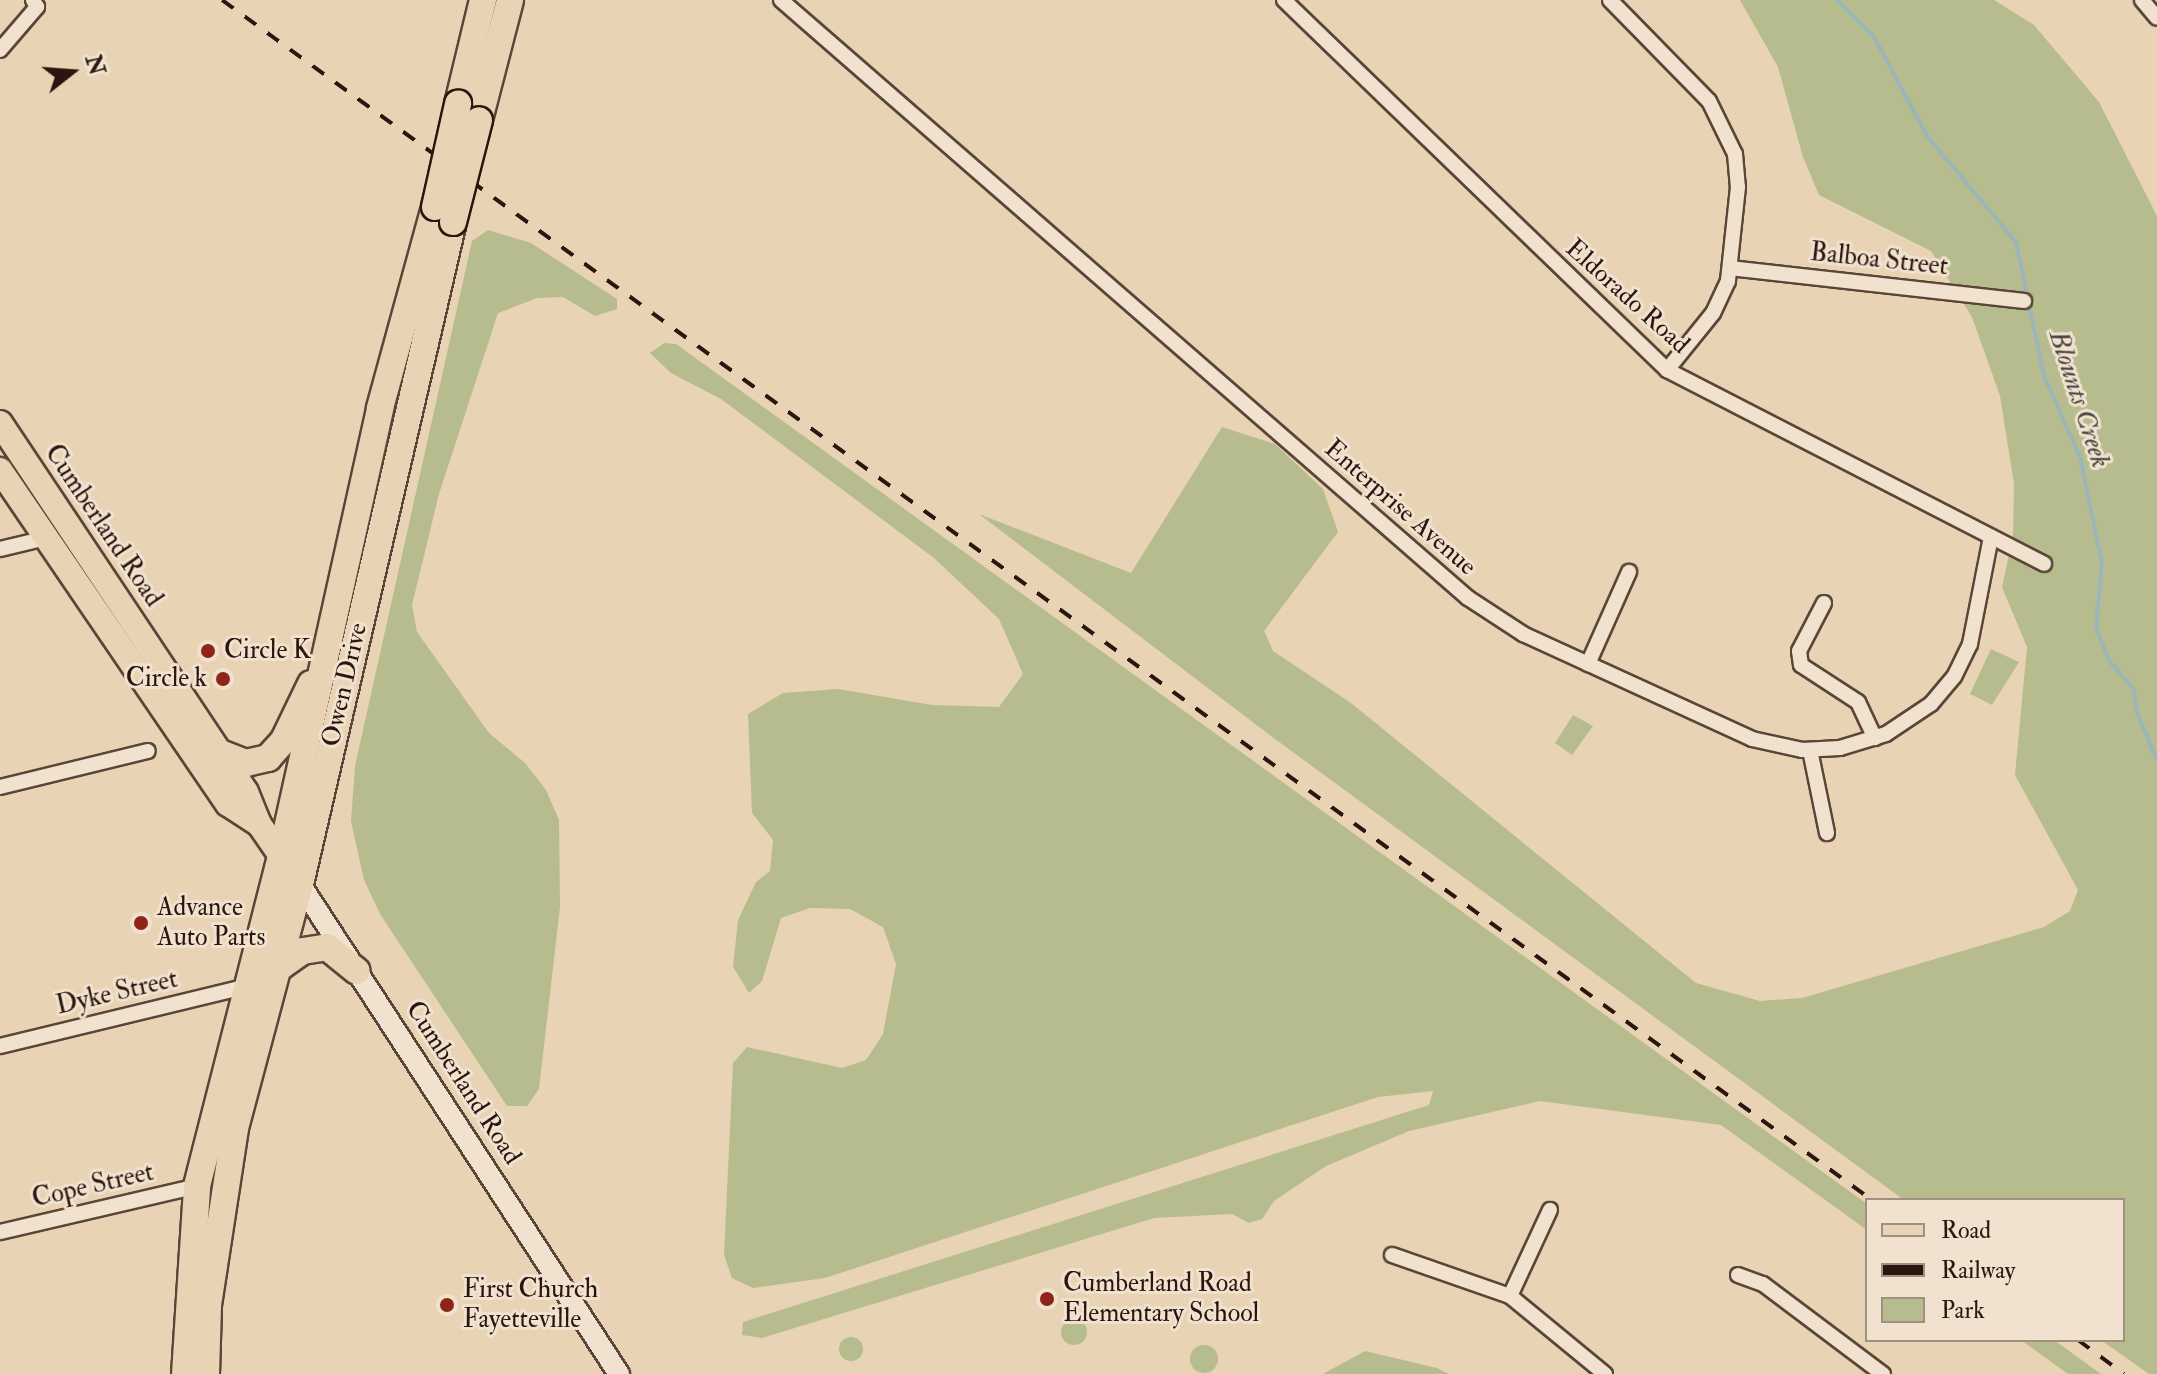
<!DOCTYPE html>
<style>
body{margin:0}
#map{position:relative;width:2157px;height:1374px;overflow:hidden;background:#e8d3b5;font-family:"IM FELL Double Pica",serif}
div>[style]{position:absolute}
.green>*{inset:0;background:#b6bc8d}
.round{border-radius:50%}
.stream>*{height:4px;margin:-2px;padding:0 2px;transform-origin:2px;border-radius:2px;background:#9bb6b7}
.roads{filter:drop-shadow(2px 0 #5a4538) drop-shadow(-2px 0 #5a4538) drop-shadow(0 2px #5a4538) drop-shadow(0 -2px #5a4538)}
.street>*{height:14px;margin:-7px;padding:0 7px;transform-origin:7px;border-radius:7px;background:#f0e2cf}
.secondary>*{height:20px;margin:-10px;padding:0 10px;transform-origin:10px;border-radius:10px;background:#f0e2cf}
.primary>*{height:24px;margin:-12px;padding:0 12px;transform-origin:12px;border-radius:12px;background:#e8d3b5}
.highway>*{height:26px;margin:-13px;padding:0 13px;transform-origin:13px;border-radius:13px;background:#e8d3b5}
.rail>*{height:4px;margin-top:-2px;transform-origin:0;background:repeating-linear-gradient(90deg,#2a160e 0 14px,transparent 0 28px)}
.bridges{filter:drop-shadow(2px 0 #2a160e) drop-shadow(-2px 0 #2a160e) drop-shadow(0 2px #2a160e) drop-shadow(0 -2px #2a160e)}
.highway-bridge>*{height:26px;margin:-13px;padding:0 13px;transform-origin:13px;border-radius:13px;background:#e8d3b5}
.dots>*{width:22px;height:22px;translate:-50% -50%;box-sizing:border-box;border:4px solid #f0e2cf;border-radius:50%}
span{translate:-50% -50%;white-space:nowrap;text-align:center;line-height:1.15;-webkit-text-stroke:6px #f0e2cf;paint-order:stroke}
.street-label{font-size:26px;color:#2a160e}
.poi-label{font-size:26px;color:#2a160e}
.left{translate:0 -50%;text-align:left}
.right{translate:-100% -50%;text-align:right}
.water-label{font-size:28px;color:#4c4641;font-style:italic}
.legend{position:absolute;left:1865px;top:1198px;width:260px;height:144px;box-sizing:border-box;background:#f0e2cf;border:2px solid #a19082;margin:0;padding:10px 14px;list-style:none;font-size:24px;color:#2a160e}
.legend li{display:flex;align-items:center;gap:16px;height:40px}
.legend b{width:40px;border:2px solid #a19082}
.north{position:absolute;left:32px;top:32px;width:80px;height:80px;-webkit-text-stroke:6px #f0e2cf;paint-order:stroke;rotate:73deg;font-size:22px;font-weight:700;line-height:32px;text-align:center;color:#2a160e}
.north::after{content:'';display:block;margin:auto;width:28px;height:36px;background:#2a160e;clip-path:polygon(50% 0,100% 100%,50% 72%,0 100%)}
</style>
<div id="map">
<div class="green">
<div style="clip-path:polygon(1740px 0,1994px 0,2034px 25px,2099px 102px,2157px 216px,2157px 1374px,2149px 1374px,2101px 1340px,2123px 1340px,2123px 1200px,1904px 1200px,1271px 736px,979px 514px,1131px 573px,1222px 427px,1275px 444px,1323px 489px,1338px 532px,1264px 631px,1273px 651px,1351px 703px,1696px 983px,1760px 1001px,1802px 998px,2044px 927px,2070px 911px,2078px 890px,2015px 775px,2027px 647px,2002px 587px,2013px 537px,2014px 484px,2000px 396px,1972px 317px,1931px 251px,1819px 195px,1803px 157px,1778px 67px)"></div>
<div style="clip-path:polygon(488px 230px,531px 243px,617px 299px,617px 309px,595px 316px,563px 297px,537px 298px,498px 313px,439px 494px,412px 605px,417px 632px,489px 733px,525px 763px,546px 790px,559px 820px,560px 907px,539px 1089px,527px 1106px,507px 1106px,380px 914px,364px 880px,351px 821px,355px 766px,472px 241px)"></div>
<div style="clip-path:polygon(664px 343px,676px 344px,1867px 1204px,1867px 1230px,1721px 1125px,1540px 1101px,1409px 1131px,1326px 1166px,1274px 1201px,1262px 1219px,1249px 1223px,1232px 1214px,1154px 1218px,762px 1338px,742px 1335px,743px 1322px,1429px 1105px,1433px 1091px,1378px 1097px,825px 1278px,753px 1288px,732px 1278px,724px 1255px,733px 1063px,747px 1047px,842px 1068px,866px 1060px,883px 1034px,896px 964px,883px 927px,850px 909px,810px 908px,781px 918px,762px 981px,749px 993px,733px 967px,738px 920px,756px 882px,770px 871px,773px 840px,752px 813px,748px 714px,783px 693px,838px 689px,932px 705px,999px 707px,1023px 674px,999px 619px,934px 558px,721px 399px,671px 373px,650px 353px)"></div>
<div style="clip-path:polygon(1991px 649px,2019px 662px,1992px 705px,1970px 694px)"></div>
<div style="clip-path:polygon(1573px 715px,1593px 726px,1572px 755px,1555px 743px)"></div>
<div class="round" style="left:1061px;top:1319px;width:26px;height:26px"></div>
<div class="round" style="left:839px;top:1337px;width:24px;height:24px"></div>
<div style="clip-path:polygon(2021px 1340px,2054px 1340px,2101px 1374px,2068px 1374px)"></div>
<div class="round" style="left:1190px;top:1345px;width:28px;height:28px"></div>
<div style="clip-path:polygon(1365px 1351px,1437px 1368px,1449px 1374px,1323px 1374px)"></div>
</div>
<div class="stream">
<div style="left:1837px;top:0;width:52px;rotate:45deg"></div>
<div style="left:1874px;top:37px;width:112px;rotate:61.8deg"></div>
<div style="left:1927px;top:136px;width:138px;rotate:50deg"></div>
<div style="left:2016px;top:242px;width:137px;rotate:78.2deg"></div>
<div style="left:2044px;top:376px;width:89px;rotate:66deg"></div>
<div style="left:2080px;top:457px;width:108px;rotate:78.3deg"></div>
<div style="left:2102px;top:563px;width:65px;rotate:95.3deg"></div>
<div style="left:2096px;top:628px;width:37px;rotate:68deg"></div>
<div style="left:2110px;top:662px;width:37px;rotate:49deg"></div>
<div style="left:2134px;top:690px;width:23px;rotate:83deg"></div>
<div style="left:2137px;top:713px;width:51px;rotate:66.9deg"></div>
</div>
<div class="roads">
<div class="street">
<div style="left:781px;top:0;width:911px;rotate:41.04deg"></div>
<div style="left:1468px;top:598px;width:66px;rotate:33.2deg"></div>
<div style="left:1523px;top:634px;width:252px;rotate:24.6deg"></div>
<div style="left:1752px;top:739px;width:51px;rotate:12.4deg"></div>
<div style="left:1802px;top:750px;width:38px;rotate:-3deg"></div>
<div style="left:1840px;top:748px;width:48px;rotate:-16.9deg"></div>
<div style="left:1886px;top:734px;width:54px;rotate:-33.7deg"></div>
<div style="left:1931px;top:704px;width:35px;rotate:-50deg"></div>
<div style="left:1954px;top:677px;width:37px;rotate:-64deg"></div>
<div style="left:1970px;top:644px;width:109px;rotate:-78.9deg"></div>
<div style="left:1284px;top:0;width:533px;rotate:44.01deg"></div>
<div style="left:1667px;top:370px;width:424px;rotate:27.2deg"></div>
<div style="left:1610px;top:0;width:141px;rotate:45.6deg"></div>
<div style="left:1709px;top:101px;width:59px;rotate:63.9deg"></div>
<div style="left:1735px;top:154px;width:33px;rotate:85deg"></div>
<div style="left:1738px;top:187px;width:95px;rotate:96.1deg"></div>
<div style="left:1728px;top:281px;width:35px;rotate:115deg"></div>
<div style="left:1713px;top:313px;width:73px;rotate:128.9deg"></div>
<div style="left:2142px;top:0;width:23px;rotate:50deg"></div>
<div style="left:0;top:50px;width:57px;rotate:-49.3deg"></div>
<div style="left:37px;top:7px;width:8px;rotate:-120deg"></div>
<div style="left:1730px;top:268px;width:296px;rotate:6.4deg"></div>
<div style="left:0;top:549px;width:47px;rotate:-13.4deg"></div>
<div style="left:1824px;top:603px;width:54px;rotate:117.5deg"></div>
<div style="left:1799px;top:651px;width:14px;rotate:82deg"></div>
<div style="left:1801px;top:665px;width:68px;rotate:33deg"></div>
<div style="left:1858px;top:702px;width:40px;rotate:65deg"></div>
<div style="left:1588px;top:664px;width:101px;rotate:-66deg"></div>
<div style="left:1810px;top:750px;width:85px;rotate:78.4deg"></div>
<div style="left:0;top:787px;width:152px;rotate:-13.7deg"></div>
<div style="left:0;top:1046px;width:251px;rotate:-13.6deg"></div>
<div style="left:0;top:1232px;width:202px;rotate:-13.1deg"></div>
<div style="left:1392px;top:1255px;width:125px;rotate:19.2deg"></div>
<div style="left:1510px;top:1296px;width:123px;rotate:39.4deg"></div>
<div style="left:1738px;top:1275px;width:27px;rotate:20deg"></div>
<div style="left:1763px;top:1284px;width:150px;rotate:36.9deg"></div>
<div style="left:1510px;top:1296px;width:95px;rotate:-65.1deg"></div>
</div>
<div class="secondary">
<div style="left:300px;top:884px;width:585px;rotate:56.94deg"></div>
</div>
<div class="primary">
<div style="left:0;top:423px;width:443px;rotate:56.3deg"></div>
<div style="left:246px;top:792px;width:35px;rotate:68deg"></div>
<div style="left:259px;top:824px;width:51px;rotate:55.4deg"></div>
<div style="left:0;top:470px;width:404px;rotate:55.7deg"></div>
<div style="left:228px;top:804px;width:37px;rotate:33deg"></div>
</div>
<div class="highway">
<div style="left:458px;top:104px;width:107px;rotate:-76.5deg"></div>
<div style="left:479px;top:120px;width:124px;rotate:-75.5deg"></div>
<div style="left:220px;top:753px;width:28px;rotate:21deg"></div>
<div style="left:246px;top:763px;width:23px;rotate:-13deg"></div>
<div style="left:268px;top:758px;width:24px;rotate:-48deg"></div>
<div style="left:284px;top:740px;width:62px;rotate:-64.3deg"></div>
<div style="left:274px;top:971px;width:35px;rotate:-35deg"></div>
<div style="left:303px;top:951px;width:24px;rotate:-9deg"></div>
<div style="left:327px;top:947px;width:38px;rotate:39deg"></div>
<div style="left:185px;top:1374px;width:188px;rotate:-86.3deg"></div>
<div style="left:197px;top:1186px;width:341px;rotate:-75.7deg"></div>
<div style="left:281px;top:856px;width:459px;rotate:-77.5deg"></div>
<div style="left:380px;top:408px;width:208px;rotate:-74.7deg"></div>
<div style="left:206px;top:1374px;width:69px;rotate:-88.3deg"></div>
<div style="left:208px;top:1305px;width:179px;rotate:-81.3deg"></div>
<div style="left:235px;top:1128px;width:253px;rotate:-75.1deg"></div>
<div style="left:300px;top:884px;width:679px;rotate:-76.99deg"></div>
</div>
</div>
<div class="rail">
<div style="left:222px;top:0;width:2040px;rotate:36.03deg"></div>
<div style="left:2078px;top:1340px;width:57px;rotate:36.5deg"></div>
</div>
<div class="bridges">
<div class="highway-bridge">
<div style="left:435px;top:207px;width:106px;rotate:-77.4deg"></div>
<div style="left:453px;top:222px;width:105px;rotate:-75.7deg"></div>
</div>
</div>
<div class="dots">
<div style="left:208px;top:651px;background:#8f2418"></div>
<div style="left:223px;top:679px;background:#8f2418"></div>
<div style="left:141px;top:923px;background:#8f2418"></div>
<div style="left:1047px;top:1299px;background:#8f2418"></div>
<div style="left:447px;top:1305px;background:#8f2418"></div>
</div>
<div class="street-label">
<span style="left:1879px;top:260px;rotate:6deg">Balboa Street</span>
<span style="left:1627px;top:297px;rotate:42deg">Eldorado Road</span>
<span style="left:1400px;top:508px;rotate:41deg">Enterprise Avenue</span>
<span style="left:103px;top:526px;rotate:56deg">Cumberland Road</span>
<span style="left:345px;top:685px;rotate:-77deg">Owen Drive</span>
<span style="left:117px;top:993px;rotate:-13deg">Dyke Street</span>
<span style="left:463px;top:1083px;rotate:57deg">Cumberland Road</span>
<span style="left:93px;top:1186px;rotate:-13deg">Cope Street</span>
</div>
<div class="poi-label">
<span class="left" style="left:224px;top:651px">Circle K</span>
<span class="right" style="left:207px;top:679px">Circle k</span>
<span class="left" style="left:157px;top:923px">Advance<br>Auto Parts</span>
<span class="left" style="left:1063px;top:1299px">Cumberland Road<br>Elementary School</span>
<span class="left" style="left:463px;top:1305px">First Church<br>Fayetteville</span>
</div>
<div class="water-label">
<span style="left:2079px;top:399px;rotate:72deg">Blounts Creek</span>
</div>
<ul class="legend">
<li><b style="height:10px;background:#e8d3b5"></b>Road</li>
<li><b style="height:10px;background:#2a160e"></b>Railway</li>
<li><b style="height:22px;background:#b6bc8d"></b>Park</li>
</ul>
<div class="north">N</div>
</div>
